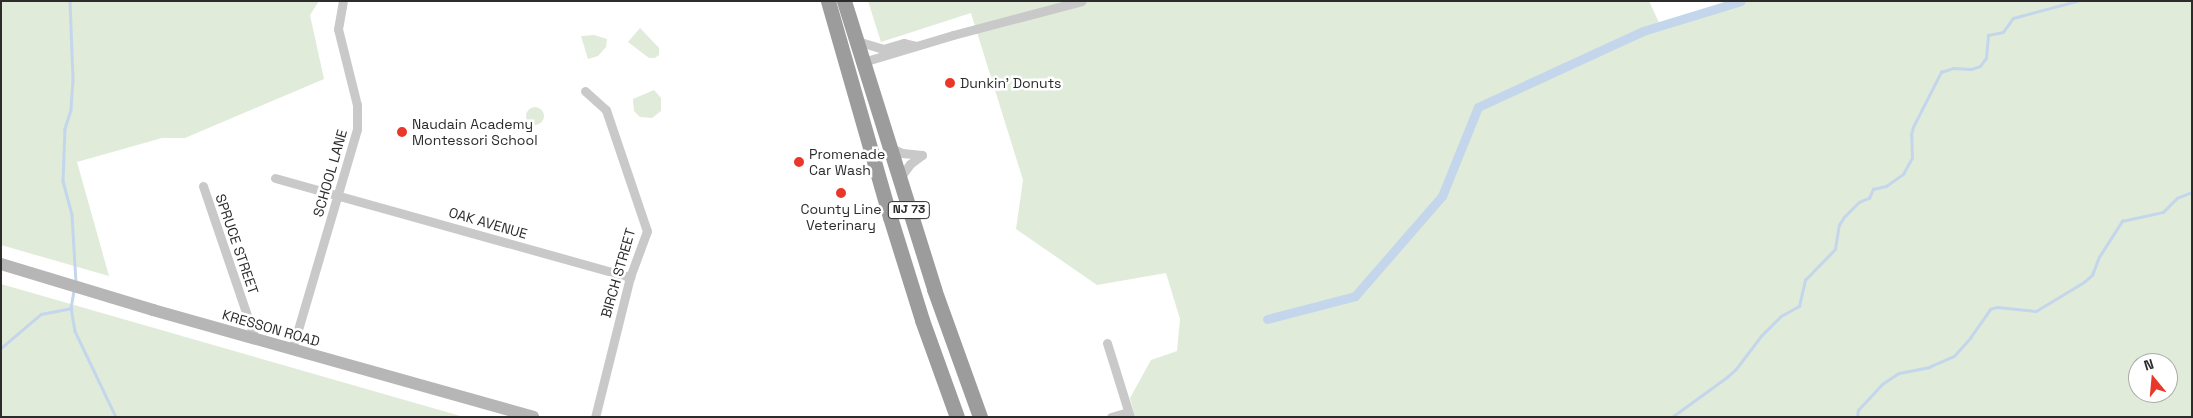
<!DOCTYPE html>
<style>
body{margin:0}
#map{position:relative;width:2193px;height:418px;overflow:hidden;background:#fff;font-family:"Space Grotesk",sans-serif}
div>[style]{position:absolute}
.green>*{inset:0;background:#e0ebd9}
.round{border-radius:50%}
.stream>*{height:2.5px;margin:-1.25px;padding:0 1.25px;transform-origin:1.25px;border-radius:1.25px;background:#c4d6eb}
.canal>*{height:9px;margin:-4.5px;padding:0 4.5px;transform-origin:4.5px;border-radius:4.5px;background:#c4d6eb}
.minor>*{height:9px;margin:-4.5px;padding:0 4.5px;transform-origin:4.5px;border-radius:4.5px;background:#c9c9c9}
.secondary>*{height:12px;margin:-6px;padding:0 6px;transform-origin:6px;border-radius:6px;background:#b6b6b6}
.trunk>*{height:15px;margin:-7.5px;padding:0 7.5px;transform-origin:7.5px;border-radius:7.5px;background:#9c9c9c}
.dots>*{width:14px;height:14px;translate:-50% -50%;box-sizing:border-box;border:2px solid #fff;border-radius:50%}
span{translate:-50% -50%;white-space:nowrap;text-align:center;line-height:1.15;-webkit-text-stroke:5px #fff;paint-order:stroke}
.shield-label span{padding:1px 4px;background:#fff;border:1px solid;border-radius:4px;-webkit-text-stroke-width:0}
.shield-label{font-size:12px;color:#2c2c2c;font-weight:700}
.poi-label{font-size:14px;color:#2c2c2c}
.left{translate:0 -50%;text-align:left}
.street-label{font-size:14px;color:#2c2c2c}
.frame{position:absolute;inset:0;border:2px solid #2c2c2c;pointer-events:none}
.north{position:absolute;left:2128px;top:353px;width:50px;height:50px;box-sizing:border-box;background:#fff;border:1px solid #ababab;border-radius:50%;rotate:343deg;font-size:14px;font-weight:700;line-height:20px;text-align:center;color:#2c2c2c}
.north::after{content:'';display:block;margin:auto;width:18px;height:22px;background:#e93729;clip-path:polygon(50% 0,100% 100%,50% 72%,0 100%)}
</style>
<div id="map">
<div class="green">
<div style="clip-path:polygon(1px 1px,319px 1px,310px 15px,324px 79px,185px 138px,162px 138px,77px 162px,109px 276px,1px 245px)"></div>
<div style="clip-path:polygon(evenodd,868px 1px,1649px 1px,1661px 27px,1727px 1px,2192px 1px,2192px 417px,1135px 417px,1130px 398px,1151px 360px,1177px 351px,1180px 319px,1166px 273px,1097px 285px,1016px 229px,1023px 180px,971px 13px,881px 42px,868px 1px,2138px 363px,2168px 363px,2168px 393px,2138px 393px,2138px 363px)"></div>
<div style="clip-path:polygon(640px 28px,659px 48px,659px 55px,655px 58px,649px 58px,628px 42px)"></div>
<div style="clip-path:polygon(594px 35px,607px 39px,606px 47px,598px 56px,588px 59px,581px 36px)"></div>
<div style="clip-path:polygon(654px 90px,661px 98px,661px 111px,652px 118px,640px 117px,634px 111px,633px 99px)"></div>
<div class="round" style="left:526px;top:107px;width:18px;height:18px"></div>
<div style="clip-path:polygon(1px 284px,464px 417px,1px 417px)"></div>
</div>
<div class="stream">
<div style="left:70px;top:1px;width:79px;rotate:87.8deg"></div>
<div style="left:73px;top:80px;width:30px;rotate:94deg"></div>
<div style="left:71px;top:110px;width:20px;rotate:108deg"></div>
<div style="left:65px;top:129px;width:52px;rotate:92.2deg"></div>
<div style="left:63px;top:181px;width:35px;rotate:75deg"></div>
<div style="left:72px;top:215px;width:68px;rotate:86.6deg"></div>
<div style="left:2114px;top:1px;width:7px"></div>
<div style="left:74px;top:291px;width:17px;rotate:100deg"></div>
<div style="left:71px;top:308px;width:23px;rotate:80deg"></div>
<div style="left:75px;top:331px;width:95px;rotate:64.5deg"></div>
<div style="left:1px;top:348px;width:52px;rotate:-40.4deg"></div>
<div style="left:41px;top:314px;width:31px;rotate:-11deg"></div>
<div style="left:1672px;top:417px;width:68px;rotate:-36deg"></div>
<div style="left:1727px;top:377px;width:12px;rotate:-42deg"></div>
<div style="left:1736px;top:369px;width:41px;rotate:-52.9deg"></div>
<div style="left:1761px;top:336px;width:28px;rotate:-45deg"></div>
<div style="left:1781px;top:316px;width:21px;rotate:-29deg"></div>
<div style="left:1799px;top:306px;width:27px;rotate:-77deg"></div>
<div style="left:1805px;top:280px;width:43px;rotate:-45.9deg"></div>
<div style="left:1835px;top:249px;width:24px;rotate:-81deg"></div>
<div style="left:1839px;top:225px;width:9px;rotate:-58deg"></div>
<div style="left:1844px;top:217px;width:21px;rotate:-45deg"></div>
<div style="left:1859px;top:202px;width:11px;rotate:-22deg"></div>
<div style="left:1869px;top:198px;width:10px;rotate:-66deg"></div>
<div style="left:1873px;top:189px;width:13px;rotate:-13deg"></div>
<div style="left:1886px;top:186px;width:21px;rotate:-35deg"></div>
<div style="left:1903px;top:174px;width:18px;rotate:-61deg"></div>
<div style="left:1912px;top:158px;width:23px;rotate:-92deg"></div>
<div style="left:1911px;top:135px;width:8px;rotate:-76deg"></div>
<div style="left:1913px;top:127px;width:62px;rotate:-63deg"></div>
<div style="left:1941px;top:72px;width:13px;rotate:-18deg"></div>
<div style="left:1953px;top:68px;width:18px;rotate:3deg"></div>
<div style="left:1971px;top:69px;width:9px;rotate:-18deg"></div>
<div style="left:1980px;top:66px;width:10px;rotate:-53deg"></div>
<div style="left:1986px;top:58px;width:23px;rotate:-85deg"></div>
<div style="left:1988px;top:35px;width:15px;rotate:-11deg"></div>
<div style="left:2003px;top:32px;width:17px;rotate:-54deg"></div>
<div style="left:2013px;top:18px;width:66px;rotate:-14.9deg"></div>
<div style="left:1857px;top:417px;width:7px;rotate:-82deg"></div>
<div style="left:1858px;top:410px;width:35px;rotate:-47deg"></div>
<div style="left:1882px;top:384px;width:20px;rotate:-33deg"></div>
<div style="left:1899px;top:373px;width:31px;rotate:-11deg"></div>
<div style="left:1929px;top:367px;width:27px;rotate:-24deg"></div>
<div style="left:1954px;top:356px;width:24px;rotate:-48deg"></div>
<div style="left:1970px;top:338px;width:35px;rotate:-55deg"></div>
<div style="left:1990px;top:309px;width:7px;rotate:-16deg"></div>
<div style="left:1997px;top:307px;width:39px;rotate:6deg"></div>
<div style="left:2036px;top:311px;width:56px;rotate:-31.1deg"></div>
<div style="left:2084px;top:282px;width:11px;rotate:-41deg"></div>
<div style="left:2092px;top:275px;width:19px;rotate:-69deg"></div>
<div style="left:2099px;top:257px;width:43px;rotate:-57.4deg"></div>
<div style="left:2122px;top:221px;width:42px;rotate:-12.4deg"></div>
<div style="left:2163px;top:212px;width:20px;rotate:-45deg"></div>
<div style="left:2177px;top:198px;width:16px;rotate:-22deg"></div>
</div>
<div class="canal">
<div style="left:1267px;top:319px;width:91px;rotate:-14.6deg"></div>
<div style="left:1355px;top:296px;width:133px;rotate:-49deg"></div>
<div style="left:1442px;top:196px;width:96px;rotate:-68deg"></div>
<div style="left:1478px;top:107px;width:182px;rotate:-24.7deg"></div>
<div style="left:1643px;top:31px;width:102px;rotate:-17deg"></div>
</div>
<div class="minor">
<div style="left:857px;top:41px;width:27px;rotate:17deg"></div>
<div style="left:883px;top:49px;width:22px;rotate:-16deg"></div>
<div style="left:904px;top:43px;width:12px;rotate:14deg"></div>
<div style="left:863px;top:62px;width:94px;rotate:-16.7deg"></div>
<div style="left:953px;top:35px;width:133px;rotate:-14.8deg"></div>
<div style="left:585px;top:91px;width:28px;rotate:42deg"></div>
<div style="left:606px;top:110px;width:128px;rotate:71.3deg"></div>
<div style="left:647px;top:231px;width:49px;rotate:110.3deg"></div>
<div style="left:630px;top:277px;width:144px;rotate:104deg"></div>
<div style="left:889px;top:147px;width:14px;rotate:25deg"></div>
<div style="left:902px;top:153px;width:20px;rotate:6deg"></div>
<div style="left:922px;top:155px;width:15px;rotate:143deg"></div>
<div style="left:910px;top:164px;width:19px;rotate:126deg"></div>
<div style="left:275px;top:178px;width:369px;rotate:15.6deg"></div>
<div style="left:203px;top:186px;width:162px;rotate:71.2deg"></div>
<div style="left:1107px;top:343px;width:77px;rotate:72.7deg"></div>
<div style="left:292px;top:350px;width:230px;rotate:-73.6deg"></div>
<div style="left:357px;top:129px;width:24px;rotate:-90deg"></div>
<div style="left:357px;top:105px;width:78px;rotate:-104deg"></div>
<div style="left:338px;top:29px;width:28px;rotate:-80deg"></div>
<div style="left:1111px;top:417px;width:18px;rotate:-16deg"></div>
</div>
<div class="secondary">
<div style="left:1px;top:264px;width:159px;rotate:16.8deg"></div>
<div style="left:153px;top:310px;width:395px;rotate:15.7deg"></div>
</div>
<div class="trunk">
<div style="left:828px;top:1px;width:225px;rotate:74deg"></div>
<div style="left:890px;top:217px;width:108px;rotate:72.7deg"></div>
<div style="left:922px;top:320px;width:103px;rotate:70.2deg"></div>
<div style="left:844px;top:1px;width:302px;rotate:72.6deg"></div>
<div style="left:934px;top:289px;width:136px;rotate:70.2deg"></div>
</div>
<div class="dots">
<div style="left:950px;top:83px;background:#e93729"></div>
<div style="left:402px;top:132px;background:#e93729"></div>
<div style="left:799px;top:162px;background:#e93729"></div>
<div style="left:841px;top:193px;background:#e93729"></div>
</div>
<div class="shield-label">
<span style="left:909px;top:210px">NJ 73</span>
</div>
<div class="poi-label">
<span class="left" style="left:960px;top:83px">Dunkin' Donuts</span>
<span class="left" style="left:412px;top:132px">Naudain Academy<br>Montessori School</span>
<span class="left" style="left:809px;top:162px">Promenade<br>Car Wash</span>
<span style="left:841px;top:217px">County Line<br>Veterinary</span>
</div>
<div class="street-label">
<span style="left:330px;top:173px;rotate:-74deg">SCHOOL LANE</span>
<span style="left:488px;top:223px;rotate:16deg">OAK AVENUE</span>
<span style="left:237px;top:244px;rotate:71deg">SPRUCE STREET</span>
<span style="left:618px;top:273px;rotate:-74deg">BIRCH STREET</span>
<span style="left:271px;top:328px;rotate:16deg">KRESSON ROAD</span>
</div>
<div class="frame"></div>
<div class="north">N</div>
</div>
